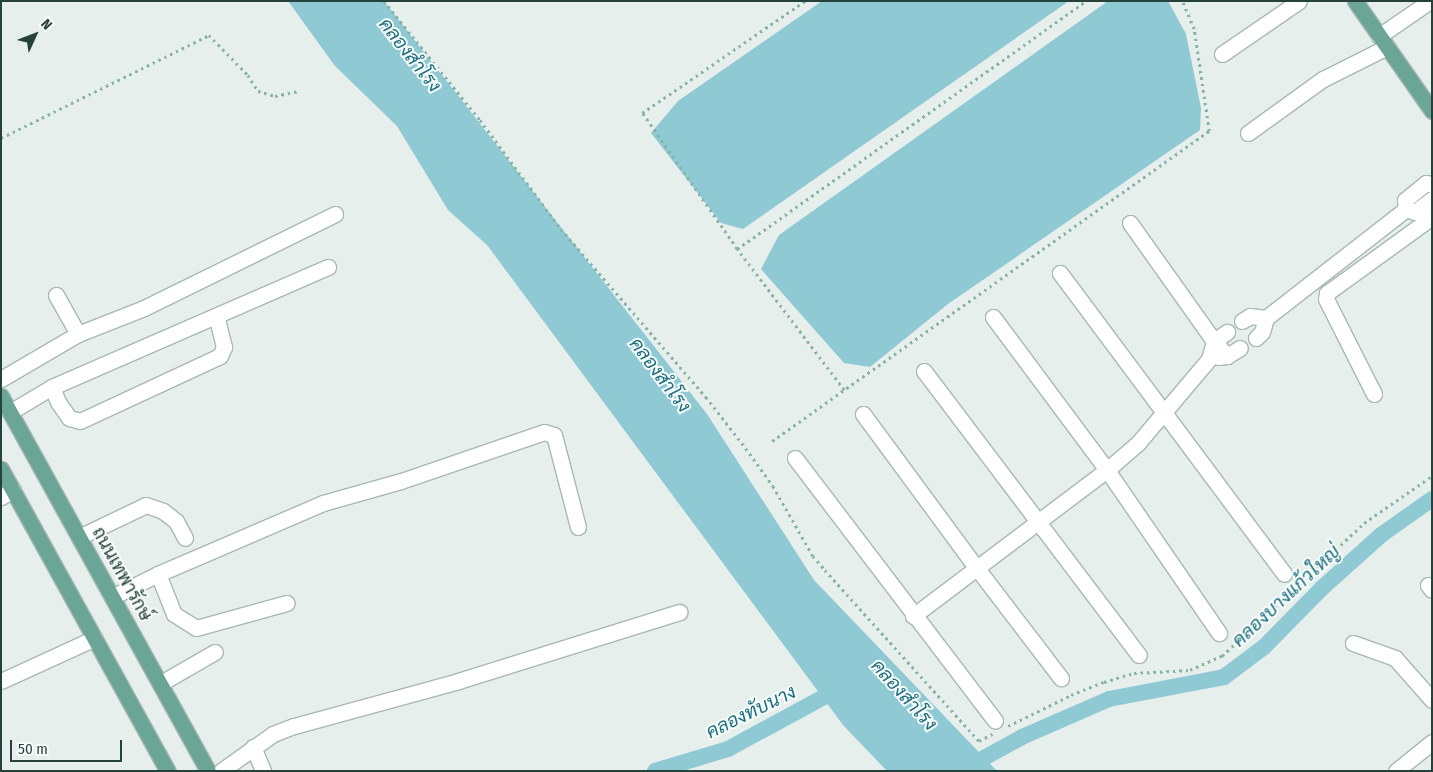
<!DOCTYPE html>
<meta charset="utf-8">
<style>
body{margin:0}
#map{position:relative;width:1433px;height:772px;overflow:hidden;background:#e6efeb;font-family:"Fira Sans Condensed",Sarabun,sans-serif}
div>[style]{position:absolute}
.water>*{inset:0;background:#8ec9d4}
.canal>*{height:16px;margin:-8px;padding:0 8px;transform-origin:8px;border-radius:8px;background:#8ec9d4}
.path>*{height:2.5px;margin-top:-1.25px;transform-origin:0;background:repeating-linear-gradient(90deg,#86b3a5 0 2.5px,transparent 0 6.5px)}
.roads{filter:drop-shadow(1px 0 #a8b8b2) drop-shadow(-1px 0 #a8b8b2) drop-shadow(0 1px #a8b8b2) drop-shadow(0 -1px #a8b8b2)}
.minor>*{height:15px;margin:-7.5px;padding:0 7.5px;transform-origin:7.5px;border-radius:7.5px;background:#fff}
.major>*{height:15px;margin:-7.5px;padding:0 7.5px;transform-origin:7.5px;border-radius:7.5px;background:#6aa596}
span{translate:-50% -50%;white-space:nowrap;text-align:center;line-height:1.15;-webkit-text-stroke:4px #f7fbf9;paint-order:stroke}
.street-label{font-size:18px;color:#24423a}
.water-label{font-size:19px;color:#1c6f80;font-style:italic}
.frame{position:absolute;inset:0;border:2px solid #24423a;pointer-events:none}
.north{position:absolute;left:10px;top:10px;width:50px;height:50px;-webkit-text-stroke:4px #f7fbf9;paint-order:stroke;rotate:47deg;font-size:14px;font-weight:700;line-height:20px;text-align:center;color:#24423a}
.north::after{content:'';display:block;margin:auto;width:18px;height:22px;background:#24423a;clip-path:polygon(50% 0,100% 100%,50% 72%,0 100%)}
.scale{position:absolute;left:10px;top:740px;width:112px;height:22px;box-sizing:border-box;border:2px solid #24423a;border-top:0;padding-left:6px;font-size:15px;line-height:18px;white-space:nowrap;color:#24423a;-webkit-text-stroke:4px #f7fbf9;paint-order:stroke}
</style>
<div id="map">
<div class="water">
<div style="clip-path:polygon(288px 1px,384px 1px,707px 414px,814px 580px,997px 771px,887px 771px,843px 725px,487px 245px,448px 210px,397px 126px,335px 66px)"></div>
<div style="clip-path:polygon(822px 1px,1069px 1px,743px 229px,721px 223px,651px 133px,678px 101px)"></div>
<div style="clip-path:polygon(1108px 1px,1168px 1px,1186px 34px,1201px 108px,1200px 130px,948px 304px,870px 367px,844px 363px,761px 269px,779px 235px)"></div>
</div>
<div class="canal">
<div style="left:655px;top:771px;width:76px;rotate:-16.8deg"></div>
<div style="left:728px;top:749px;width:130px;rotate:-28.5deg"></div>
<div style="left:960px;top:771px;width:71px;rotate:-28.7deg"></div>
<div style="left:1022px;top:737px;width:95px;rotate:-23.6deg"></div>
<div style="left:1109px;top:699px;width:117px;rotate:-10.8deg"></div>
<div style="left:1224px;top:677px;width:50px;rotate:-36.9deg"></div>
<div style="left:1264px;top:647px;width:83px;rotate:-45.5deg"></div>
<div style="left:1322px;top:588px;width:79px;rotate:-41.9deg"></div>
<div style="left:1381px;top:535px;width:62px;rotate:-35.2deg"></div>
</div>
<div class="path">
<div style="left:384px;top:1px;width:153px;rotate:51.1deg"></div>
<div style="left:480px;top:120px;width:136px;rotate:53.4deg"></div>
<div style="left:561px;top:229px;width:222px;rotate:49.2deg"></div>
<div style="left:706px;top:397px;width:58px;rotate:52deg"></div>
<div style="left:742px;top:443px;width:53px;rotate:54.2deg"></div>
<div style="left:773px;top:486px;width:81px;rotate:60.3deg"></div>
<div style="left:813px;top:556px;width:18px;rotate:49deg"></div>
<div style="left:825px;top:570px;width:230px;rotate:48deg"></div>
<div style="left:979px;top:741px;width:15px;rotate:-28deg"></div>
<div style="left:1px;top:138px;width:232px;rotate:-26.3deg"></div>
<div style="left:209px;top:35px;width:56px;rotate:45.7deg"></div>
<div style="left:248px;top:75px;width:19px;rotate:58deg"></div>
<div style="left:258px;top:91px;width:18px;rotate:16deg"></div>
<div style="left:275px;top:96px;width:24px;rotate:-12deg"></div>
<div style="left:737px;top:249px;width:166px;rotate:-124.9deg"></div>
<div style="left:642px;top:113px;width:198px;rotate:-34.5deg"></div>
<div style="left:844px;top:390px;width:177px;rotate:-127.2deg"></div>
<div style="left:737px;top:249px;width:428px;rotate:-35.4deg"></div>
<div style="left:772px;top:441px;width:536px;rotate:-35.35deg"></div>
<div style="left:1209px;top:131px;width:103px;rotate:-98.4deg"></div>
<div style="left:1194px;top:29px;width:30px;rotate:-113deg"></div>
<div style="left:1008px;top:726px;width:70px;rotate:-26.2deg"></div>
<div style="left:1071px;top:695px;width:35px;rotate:-22deg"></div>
<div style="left:1104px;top:682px;width:31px;rotate:-17deg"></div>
<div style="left:1134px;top:673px;width:56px;rotate:-3.1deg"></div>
<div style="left:1190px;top:670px;width:35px;rotate:-24deg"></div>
<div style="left:1222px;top:656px;width:195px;rotate:-43.1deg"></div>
<div style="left:1364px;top:523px;width:83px;rotate:-34.7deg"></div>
</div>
<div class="roads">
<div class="minor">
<div style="left:1379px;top:36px;width:62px;rotate:-34.5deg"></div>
<div style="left:1222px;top:54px;width:93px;rotate:-34.5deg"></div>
<div style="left:1248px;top:133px;width:92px;rotate:-35.8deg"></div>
<div style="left:1323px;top:79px;width:72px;rotate:-26.6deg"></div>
<div style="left:1406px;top:209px;width:9px;rotate:-96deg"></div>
<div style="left:1405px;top:200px;width:27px;rotate:-39deg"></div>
<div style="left:1426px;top:183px;width:6px;rotate:18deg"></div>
<div style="left:1406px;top:209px;width:9px;rotate:18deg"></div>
<div style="left:1415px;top:212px;width:21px;rotate:-37deg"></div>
<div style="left:1130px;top:223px;width:145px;rotate:54.6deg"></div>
<div style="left:1214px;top:341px;width:20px;rotate:49deg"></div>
<div style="left:1060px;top:273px;width:375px;rotate:53.3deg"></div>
<div style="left:56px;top:295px;width:45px;rotate:60.6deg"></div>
<div style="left:993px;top:317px;width:191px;rotate:53.3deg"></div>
<div style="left:1107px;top:470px;width:198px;rotate:55.5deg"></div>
<div style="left:1242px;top:321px;width:9px;rotate:-32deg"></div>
<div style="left:1250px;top:316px;width:16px;rotate:7deg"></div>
<div style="left:1256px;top:338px;width:8px;rotate:-45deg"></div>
<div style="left:1262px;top:332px;width:15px;rotate:-74deg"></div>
<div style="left:1266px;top:318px;width:177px;rotate:-37.9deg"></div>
<div style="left:1218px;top:357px;width:9px;rotate:-6deg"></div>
<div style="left:1227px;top:356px;width:15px;rotate:-32deg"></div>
<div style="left:924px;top:371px;width:356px;rotate:52.9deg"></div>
<div style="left:1px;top:379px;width:89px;rotate:-30.3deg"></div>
<div style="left:78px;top:334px;width:71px;rotate:-21.5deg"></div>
<div style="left:144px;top:308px;width:213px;rotate:-26.2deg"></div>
<div style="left:52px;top:387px;width:16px;rotate:68deg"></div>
<div style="left:58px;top:402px;width:19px;rotate:55deg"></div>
<div style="left:69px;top:418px;width:11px;rotate:15deg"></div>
<div style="left:80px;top:421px;width:154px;rotate:-24.9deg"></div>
<div style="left:220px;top:356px;width:10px;rotate:-66deg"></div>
<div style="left:224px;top:347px;width:32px;rotate:-104deg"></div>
<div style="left:1374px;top:394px;width:106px;rotate:-116.8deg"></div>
<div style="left:1326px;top:299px;width:6px;rotate:-81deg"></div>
<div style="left:1327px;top:293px;width:130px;rotate:-35.9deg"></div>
<div style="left:10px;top:412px;width:49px;rotate:-30.8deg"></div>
<div style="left:52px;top:387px;width:301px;rotate:-23.5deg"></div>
<div style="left:863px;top:414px;width:190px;rotate:53.6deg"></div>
<div style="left:976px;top:567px;width:140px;rotate:52.6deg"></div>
<div style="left:795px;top:458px;width:330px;rotate:52.7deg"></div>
<div style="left:1px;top:497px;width:14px;rotate:-30deg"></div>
<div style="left:79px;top:537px;width:74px;rotate:-25.5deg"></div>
<div style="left:146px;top:505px;width:18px;rotate:19deg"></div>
<div style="left:163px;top:511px;width:16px;rotate:38deg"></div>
<div style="left:176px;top:521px;width:19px;rotate:62deg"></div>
<div style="left:158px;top:574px;width:43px;rotate:68.2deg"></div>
<div style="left:174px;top:614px;width:26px;rotate:32deg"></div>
<div style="left:196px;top:628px;width:94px;rotate:-15.4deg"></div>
<div style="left:1428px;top:585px;width:6px;rotate:51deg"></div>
<div style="left:112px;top:597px;width:51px;rotate:-26.6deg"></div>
<div style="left:158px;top:574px;width:180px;rotate:-23.3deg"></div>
<div style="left:323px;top:503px;width:81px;rotate:-15.8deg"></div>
<div style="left:401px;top:481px;width:151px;rotate:-18.9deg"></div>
<div style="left:544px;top:432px;width:10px;rotate:17deg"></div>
<div style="left:554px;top:435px;width:95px;rotate:75.4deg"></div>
<div style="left:913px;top:616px;width:243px;rotate:-37deg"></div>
<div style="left:1107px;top:470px;width:41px;rotate:-41.1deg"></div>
<div style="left:1138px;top:443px;width:110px;rotate:-49.8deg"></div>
<div style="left:1209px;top:359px;width:19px;rotate:-74deg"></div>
<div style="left:1214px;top:341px;width:16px;rotate:-35deg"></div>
<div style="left:1353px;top:643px;width:45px;rotate:19.7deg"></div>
<div style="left:1395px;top:658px;width:56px;rotate:48.6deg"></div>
<div style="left:1px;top:681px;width:103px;rotate:-24.6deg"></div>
<div style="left:161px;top:683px;width:62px;rotate:-29.9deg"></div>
<div style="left:253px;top:747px;width:26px;rotate:67deg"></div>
<div style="left:221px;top:771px;width:64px;rotate:-35.4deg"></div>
<div style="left:273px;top:734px;width:22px;rotate:-21deg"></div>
<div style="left:294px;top:726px;width:170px;rotate:-15.3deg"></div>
<div style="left:458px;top:681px;width:232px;rotate:-17.3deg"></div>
<div style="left:1396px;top:771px;width:46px;rotate:-38.9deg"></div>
</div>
<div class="major">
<div style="left:1355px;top:1px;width:134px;rotate:55deg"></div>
<div style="left:1px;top:396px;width:428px;rotate:61.1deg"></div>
<div style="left:1px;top:469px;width:345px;rotate:61.1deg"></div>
</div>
</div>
<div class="street-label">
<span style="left:122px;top:574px;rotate:61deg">ถนนเทพารักษ์</span>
</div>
<div class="water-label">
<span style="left:410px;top:55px;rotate:52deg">คลองสำโรง</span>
<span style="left:660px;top:375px;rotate:53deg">คลองสำโรง</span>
<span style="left:1286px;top:596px;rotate:-43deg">คลองบางแก้วใหญ่</span>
<span style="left:904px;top:695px;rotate:48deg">คลองสำโรง</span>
<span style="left:751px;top:712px;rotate:-26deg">คลองทับนาง</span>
</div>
<div class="frame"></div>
<div class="north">N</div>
<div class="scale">50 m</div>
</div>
